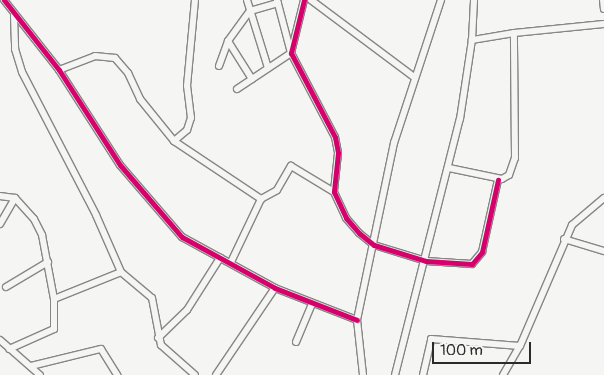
<!DOCTYPE html>
<style>
body{margin:0}
#map{position:relative;width:604px;height:375px;overflow:hidden;background:#f5f5f3;font-family:Pangolin,sans-serif}
div>[style]{position:absolute}
.roads{filter:drop-shadow(1px 0 #868685) drop-shadow(-1px 0 #868685) drop-shadow(0 1px #868685) drop-shadow(0 -1px #868685)}
.street>*{height:6px;margin:-3px;padding:0 3px;transform-origin:3px;border-radius:3px;background:#f5f5f3}
.cycleway>*{height:5px;margin:-2.5px;padding:0 2.5px;transform-origin:2.5px;border-radius:2.5px;background:#d6006c}
span{translate:-50% -50%;white-space:nowrap;text-align:center;line-height:1.15;-webkit-text-stroke:4px #f6f6f2;paint-order:stroke}
.scale{position:absolute;left:432px;top:342px;width:99px;height:22px;box-sizing:border-box;border:2px solid #2b2b2b;border-top:0;padding-left:6px;font-size:15px;line-height:18px;white-space:nowrap;color:#2b2b2b;-webkit-text-stroke:4px #f6f6f2;paint-order:stroke}
</style>
<div id="map">
<div class="roads">
<div class="street">
<div style="left:4px;top:0;width:89px;rotate:51.8deg"></div>
<div style="left:59px;top:70px;width:113px;rotate:57.3deg"></div>
<div style="left:120px;top:165px;width:95px;rotate:49.3deg"></div>
<div style="left:182px;top:237px;width:106px;rotate:28.7deg"></div>
<div style="left:275px;top:288px;width:88px;rotate:21.3deg"></div>
<div style="left:247px;top:0;width:71px;rotate:72.8deg"></div>
<div style="left:304px;top:0;width:55px;rotate:103.8deg"></div>
<div style="left:291px;top:53px;width:95px;rotate:62.4deg"></div>
<div style="left:335px;top:137px;width:16px;rotate:79deg"></div>
<div style="left:338px;top:153px;width:39px;rotate:96deg"></div>
<div style="left:334px;top:192px;width:29px;rotate:65deg"></div>
<div style="left:346px;top:218px;width:20px;rotate:49deg"></div>
<div style="left:359px;top:233px;width:19px;rotate:39deg"></div>
<div style="left:374px;top:245px;width:54px;rotate:17.1deg"></div>
<div style="left:426px;top:261px;width:46px;rotate:3.7deg"></div>
<div style="left:472px;top:264px;width:16px;rotate:-50deg"></div>
<div style="left:482px;top:252px;width:74px;rotate:-77.5deg"></div>
<div style="left:311px;top:0;width:129px;rotate:36.8deg"></div>
<div style="left:603px;top:0;width:9px;rotate:84deg"></div>
<div style="left:14px;top:16px;width:33px;rotate:88deg"></div>
<div style="left:15px;top:49px;width:24px;rotate:73deg"></div>
<div style="left:22px;top:72px;width:161px;rotate:62.6deg"></div>
<div style="left:96px;top:215px;width:62px;rotate:66.3deg"></div>
<div style="left:121px;top:272px;width:40px;rotate:40deg"></div>
<div style="left:152px;top:298px;width:48px;rotate:79.2deg"></div>
<div style="left:161px;top:345px;width:45px;rotate:41.4deg"></div>
<div style="left:514px;top:33px;width:90px;rotate:-5.7deg"></div>
<div style="left:228px;top:41px;width:45px;rotate:57.7deg"></div>
<div style="left:219px;top:66px;width:27px;rotate:-70deg"></div>
<div style="left:228px;top:41px;width:37px;rotate:-54deg"></div>
<div style="left:250px;top:11px;width:29px;rotate:-16deg"></div>
<div style="left:59px;top:70px;width:39px;rotate:-21deg"></div>
<div style="left:95px;top:56px;width:20px;rotate:6deg"></div>
<div style="left:115px;top:58px;width:20px;rotate:49deg"></div>
<div style="left:128px;top:73px;width:29px;rotate:65deg"></div>
<div style="left:140px;top:99px;width:54px;rotate:51deg"></div>
<div style="left:174px;top:141px;width:105px;rotate:33.7deg"></div>
<div style="left:237px;top:89px;width:65px;rotate:-33.7deg"></div>
<div style="left:291px;top:53px;width:55px;rotate:-104.8deg"></div>
<div style="left:174px;top:141px;width:17px;rotate:-40deg"></div>
<div style="left:187px;top:130px;width:13px;rotate:-72deg"></div>
<div style="left:191px;top:118px;width:32px;rotate:-97deg"></div>
<div style="left:187px;top:86px;width:86px;rotate:-84.7deg"></div>
<div style="left:449px;top:168px;width:54px;rotate:11.7deg"></div>
<div style="left:502px;top:179px;width:8px;rotate:-30deg"></div>
<div style="left:509px;top:175px;width:18px;rotate:-71deg"></div>
<div style="left:515px;top:158px;width:125px;rotate:-90.5deg"></div>
<div style="left:514px;top:33px;width:43px;rotate:170.5deg"></div>
<div style="left:0;top:196px;width:15px;rotate:8deg"></div>
<div style="left:15px;top:198px;width:28px;rotate:48deg"></div>
<div style="left:34px;top:219px;width:18px;rotate:63deg"></div>
<div style="left:42px;top:235px;width:65px;rotate:79.4deg"></div>
<div style="left:54px;top:299px;width:30px;rotate:90deg"></div>
<div style="left:54px;top:329px;width:49px;rotate:156deg"></div>
<div style="left:261px;top:199px;width:18px;rotate:-29deg"></div>
<div style="left:277px;top:190px;width:28px;rotate:-60deg"></div>
<div style="left:291px;top:166px;width:50px;rotate:31.2deg"></div>
<div style="left:0;top:224px;width:30px;rotate:-60deg"></div>
<div style="left:564px;top:239px;width:42px;rotate:16.7deg"></div>
<div style="left:231px;top:262px;width:70px;rotate:-64.5deg"></div>
<div style="left:6px;top:287px;width:49px;rotate:-30.8deg"></div>
<div style="left:54px;top:299px;width:72px;rotate:-21.9deg"></div>
<div style="left:158px;top:338px;width:40px;rotate:-44deg"></div>
<div style="left:187px;top:310px;width:62px;rotate:-57.6deg"></div>
<div style="left:0;top:340px;width:53px;rotate:41.2deg"></div>
<div style="left:296px;top:342px;width:41px;rotate:-67.2deg"></div>
<div style="left:31px;top:366px;width:72px;rotate:-13.7deg"></div>
<div style="left:101px;top:349px;width:31px;rotate:58deg"></div>
<div style="left:216px;top:375px;width:105px;rotate:-55.9deg"></div>
<div style="left:363px;top:375px;width:55px;rotate:-96.2deg"></div>
<div style="left:357px;top:320px;width:181px;rotate:-78.2deg"></div>
<div style="left:394px;top:143px;width:151px;rotate:-71.8deg"></div>
<div style="left:395px;top:375px;width:264px;rotate:-75.8deg"></div>
<div style="left:460px;top:119px;width:80px;rotate:-81.4deg"></div>
<div style="left:472px;top:40px;width:40px;rotate:-87.1deg"></div>
<div style="left:423px;top:375px;width:37px;rotate:-77deg"></div>
<div style="left:431px;top:339px;width:89px;rotate:4.5deg"></div>
<div style="left:503px;top:375px;width:34px;rotate:-60deg"></div>
<div style="left:520px;top:346px;width:132px;rotate:-66.7deg"></div>
<div style="left:572px;top:225px;width:42px;rotate:-40.2deg"></div>
</div>
</div>
<div class="cycleway">
<div style="left:4px;top:0;width:89px;rotate:51.8deg"></div>
<div style="left:59px;top:70px;width:113px;rotate:57.3deg"></div>
<div style="left:120px;top:165px;width:95px;rotate:49.3deg"></div>
<div style="left:182px;top:237px;width:106px;rotate:28.7deg"></div>
<div style="left:275px;top:288px;width:88px;rotate:21.3deg"></div>
<div style="left:304px;top:0;width:55px;rotate:103.8deg"></div>
<div style="left:291px;top:53px;width:95px;rotate:62.4deg"></div>
<div style="left:335px;top:137px;width:16px;rotate:79deg"></div>
<div style="left:338px;top:153px;width:39px;rotate:96deg"></div>
<div style="left:334px;top:192px;width:29px;rotate:65deg"></div>
<div style="left:346px;top:218px;width:20px;rotate:49deg"></div>
<div style="left:359px;top:233px;width:19px;rotate:39deg"></div>
<div style="left:374px;top:245px;width:54px;rotate:17.1deg"></div>
<div style="left:426px;top:261px;width:46px;rotate:3.7deg"></div>
<div style="left:472px;top:264px;width:16px;rotate:-50deg"></div>
<div style="left:482px;top:252px;width:74px;rotate:-77.5deg"></div>
</div>
<div class="scale">100 m</div>
</div>
